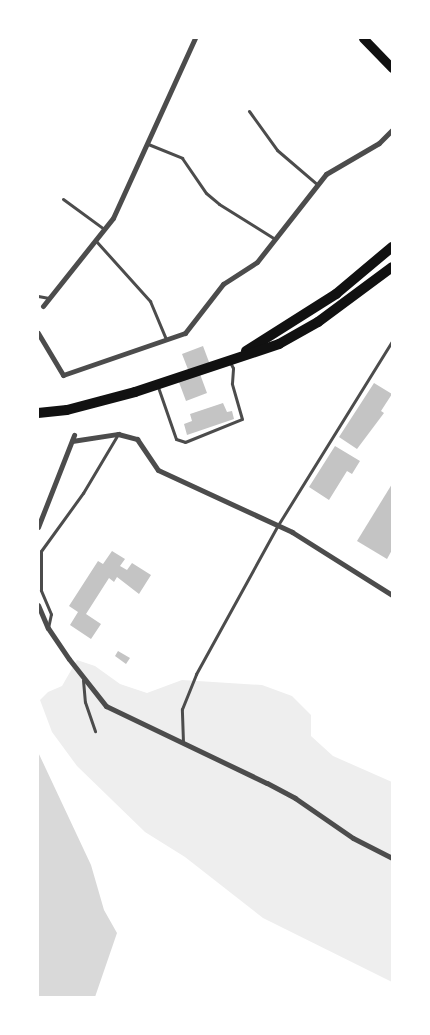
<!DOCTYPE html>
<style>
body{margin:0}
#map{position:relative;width:430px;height:1035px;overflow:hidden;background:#fff;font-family:"Public Sans",sans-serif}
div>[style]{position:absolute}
.green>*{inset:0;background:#eee}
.water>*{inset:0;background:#d9d9d9}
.building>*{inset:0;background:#c4c4c4}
.service>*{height:3px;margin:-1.5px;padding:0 1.5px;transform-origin:1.5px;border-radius:1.5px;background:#4c4c4c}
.minor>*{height:5px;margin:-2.5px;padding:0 2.5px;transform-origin:2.5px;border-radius:2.5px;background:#4c4c4c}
.secondary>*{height:9px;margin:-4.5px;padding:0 4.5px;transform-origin:4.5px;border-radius:4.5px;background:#111}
.trunk>*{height:10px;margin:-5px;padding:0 5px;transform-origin:5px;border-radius:5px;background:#111}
span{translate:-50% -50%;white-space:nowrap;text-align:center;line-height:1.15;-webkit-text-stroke:4px #fff;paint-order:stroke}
.frame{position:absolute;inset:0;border:39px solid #fff;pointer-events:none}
</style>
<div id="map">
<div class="green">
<div style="clip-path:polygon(77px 660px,95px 666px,120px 684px,147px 693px,182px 680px,262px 685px,292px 696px,311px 715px,311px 736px,333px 756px,392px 782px,392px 982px,263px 918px,185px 857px,145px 832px,77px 766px,52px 732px,40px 700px,48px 692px,62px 686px)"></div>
</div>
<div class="water">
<div style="clip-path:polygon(38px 752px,91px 865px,104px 910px,117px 933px,95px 997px,38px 997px)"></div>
</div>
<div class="building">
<div style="clip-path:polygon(203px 346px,212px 370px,200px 374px,207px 393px,186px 401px,177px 377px,189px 372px,182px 354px)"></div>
<div style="clip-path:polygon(374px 383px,392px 394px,381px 411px,384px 413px,357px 449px,339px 437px)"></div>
<div style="clip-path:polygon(223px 403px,227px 412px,232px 411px,234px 419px,187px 435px,184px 424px,192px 421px,190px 414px)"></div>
<div style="clip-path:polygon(335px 446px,360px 461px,352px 474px,347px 471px,329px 500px,309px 487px)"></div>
<div style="clip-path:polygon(392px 484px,392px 550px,387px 559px,357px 541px)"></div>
<div style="clip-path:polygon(112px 551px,125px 559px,120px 566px,127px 570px,132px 563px,151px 575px,139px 594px,117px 577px,114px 582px,109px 578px,86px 614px,101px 624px,91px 639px,70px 625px,78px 612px,69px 606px,98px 561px,103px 564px)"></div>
<div style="clip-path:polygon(118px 651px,130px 658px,126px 664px,115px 656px)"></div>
</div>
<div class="service">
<div style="left:249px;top:111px;width:48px;rotate:54.3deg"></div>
<div style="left:277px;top:150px;width:54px;rotate:40.5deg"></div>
<div style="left:148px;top:144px;width:37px;rotate:22deg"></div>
<div style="left:182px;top:158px;width:42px;rotate:55.6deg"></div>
<div style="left:206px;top:193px;width:17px;rotate:40deg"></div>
<div style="left:219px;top:204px;width:66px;rotate:32deg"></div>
<div style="left:63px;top:199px;width:51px;rotate:36.2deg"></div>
<div style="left:96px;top:241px;width:81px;rotate:48deg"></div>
<div style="left:150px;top:301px;width:41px;rotate:67.2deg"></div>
<div style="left:38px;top:296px;width:11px;rotate:10deg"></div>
<div style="left:158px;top:387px;width:55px;rotate:70.9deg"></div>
<div style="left:176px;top:439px;width:9px;rotate:18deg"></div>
<div style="left:185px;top:442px;width:61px;rotate:-22deg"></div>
<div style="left:242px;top:419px;width:37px;rotate:-106deg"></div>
<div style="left:232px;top:383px;width:15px;rotate:-86deg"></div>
<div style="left:233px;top:368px;width:7px;rotate:-117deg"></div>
<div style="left:48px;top:628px;width:14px;rotate:-78deg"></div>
<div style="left:51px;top:614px;width:26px;rotate:-113deg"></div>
<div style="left:41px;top:590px;width:39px;rotate:-90deg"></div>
<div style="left:41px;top:551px;width:72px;rotate:-54.1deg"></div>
<div style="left:83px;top:493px;width:69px;rotate:-59.3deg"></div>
<div style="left:83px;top:680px;width:22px;rotate:85deg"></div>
<div style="left:85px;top:702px;width:31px;rotate:71deg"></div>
<div style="left:183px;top:742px;width:33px;rotate:-92deg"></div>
<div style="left:182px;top:709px;width:38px;rotate:-68deg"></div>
<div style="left:196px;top:674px;width:170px;rotate:-61.2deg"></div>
<div style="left:278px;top:525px;width:216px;rotate:-58.2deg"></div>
</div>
<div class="minor">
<div style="left:43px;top:306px;width:112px;rotate:-51.5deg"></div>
<div style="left:113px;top:218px;width:198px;rotate:-65.5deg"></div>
<div style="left:38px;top:333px;width:49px;rotate:59.2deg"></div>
<div style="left:63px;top:375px;width:129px;rotate:-19deg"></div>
<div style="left:185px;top:333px;width:62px;rotate:-52.2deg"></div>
<div style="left:223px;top:284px;width:40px;rotate:-32.9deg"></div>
<div style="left:257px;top:262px;width:112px;rotate:-51.9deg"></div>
<div style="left:326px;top:174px;width:61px;rotate:-30.3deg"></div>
<div style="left:379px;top:143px;width:18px;rotate:-45deg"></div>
<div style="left:72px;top:441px;width:47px;rotate:-8.7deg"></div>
<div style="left:118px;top:434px;width:20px;rotate:15deg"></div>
<div style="left:137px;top:439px;width:37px;rotate:56deg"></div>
<div style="left:158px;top:470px;width:148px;rotate:24.8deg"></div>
<div style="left:292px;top:532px;width:118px;rotate:32.2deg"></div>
<div style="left:38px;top:527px;width:99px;rotate:-68.6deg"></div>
<div style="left:38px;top:605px;width:25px;rotate:67deg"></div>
<div style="left:48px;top:628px;width:37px;rotate:56deg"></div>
<div style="left:69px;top:659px;width:60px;rotate:51.8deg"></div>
<div style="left:106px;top:706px;width:178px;rotate:25.6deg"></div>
<div style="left:267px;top:783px;width:32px;rotate:28deg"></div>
<div style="left:295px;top:798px;width:70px;rotate:34.6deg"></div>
<div style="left:353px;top:838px;width:44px;rotate:27.1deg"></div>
</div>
<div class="secondary">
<div style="left:363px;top:38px;width:42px;rotate:46deg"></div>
</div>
<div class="trunk">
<div style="left:246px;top:351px;width:107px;rotate:-32.3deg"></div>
<div style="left:336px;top:294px;width:73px;rotate:-40deg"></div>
<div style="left:38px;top:413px;width:29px;rotate:-6deg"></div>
<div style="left:67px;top:410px;width:70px;rotate:-14.8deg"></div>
<div style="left:135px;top:392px;width:152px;rotate:-18.4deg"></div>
<div style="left:279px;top:344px;width:45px;rotate:-29.4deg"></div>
<div style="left:318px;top:322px;width:92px;rotate:-36.6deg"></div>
</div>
<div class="frame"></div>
</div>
